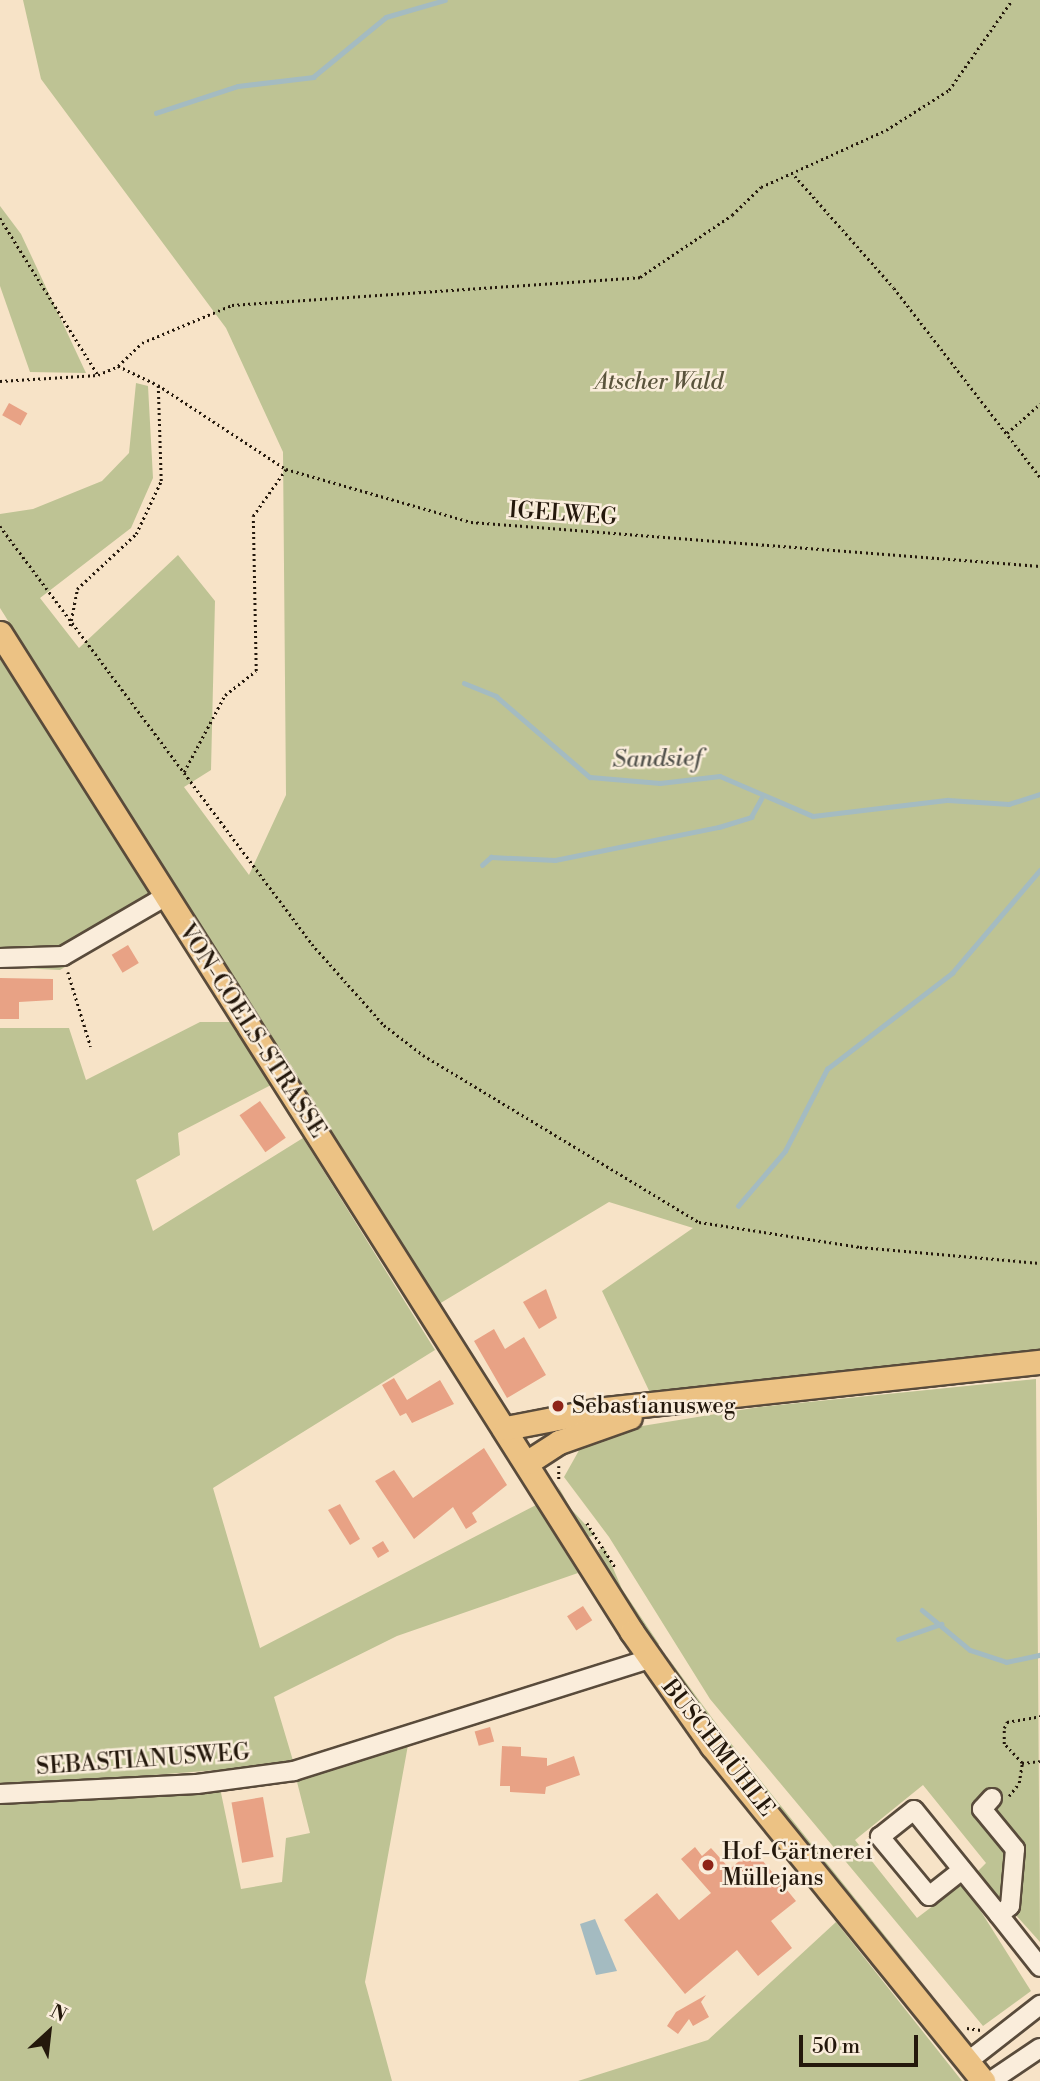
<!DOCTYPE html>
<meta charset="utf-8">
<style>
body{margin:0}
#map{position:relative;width:1040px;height:2081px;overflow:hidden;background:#f7e3c7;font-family:"Libre Bodoni",serif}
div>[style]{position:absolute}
.green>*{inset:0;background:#bec394}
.water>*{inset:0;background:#a4bbc1}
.stream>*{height:4.5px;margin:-2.25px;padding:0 2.25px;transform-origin:2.25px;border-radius:2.25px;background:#a4bbc1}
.building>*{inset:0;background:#e8a285;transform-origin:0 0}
.path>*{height:2.5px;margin-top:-1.25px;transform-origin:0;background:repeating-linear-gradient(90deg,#24180c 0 2px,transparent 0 5.5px)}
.roads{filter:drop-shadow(2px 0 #594b3b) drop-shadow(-2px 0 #594b3b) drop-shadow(0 2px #594b3b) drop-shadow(0 -2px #594b3b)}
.minor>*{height:18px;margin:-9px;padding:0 9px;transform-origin:9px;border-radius:9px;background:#faeddb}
.major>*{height:23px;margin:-11.5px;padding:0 11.5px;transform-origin:11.5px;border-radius:11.5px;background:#ecc284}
.dots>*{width:19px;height:19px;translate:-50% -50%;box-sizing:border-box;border:4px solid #faeddb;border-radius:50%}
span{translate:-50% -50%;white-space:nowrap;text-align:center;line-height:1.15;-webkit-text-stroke:5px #faeddb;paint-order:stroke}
.park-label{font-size:23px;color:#5a543c;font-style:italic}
.street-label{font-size:23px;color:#24180c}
.poi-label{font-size:23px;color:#24180c}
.left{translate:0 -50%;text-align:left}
.water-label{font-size:24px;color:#51514b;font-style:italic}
.north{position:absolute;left:14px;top:1997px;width:70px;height:70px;-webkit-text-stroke:5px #faeddb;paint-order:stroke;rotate:27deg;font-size:19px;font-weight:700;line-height:28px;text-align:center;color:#24180c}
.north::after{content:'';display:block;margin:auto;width:24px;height:32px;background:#24180c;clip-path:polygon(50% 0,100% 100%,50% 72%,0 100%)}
.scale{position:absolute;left:799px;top:2035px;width:119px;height:32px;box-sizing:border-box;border:4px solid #24180c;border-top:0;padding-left:9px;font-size:21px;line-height:24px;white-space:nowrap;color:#24180c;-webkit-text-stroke:5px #faeddb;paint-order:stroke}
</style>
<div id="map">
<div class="green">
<div style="clip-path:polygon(23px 0,1040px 0,1040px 1354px,652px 1397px,602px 1291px,693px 1228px,609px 1202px,439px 1304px,0 608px,0 514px,33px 509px,102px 481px,129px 453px,136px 383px,148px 386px,153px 478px,131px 528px,40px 598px,79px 648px,178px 555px,215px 601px,211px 770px,184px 787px,249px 875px,286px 795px,283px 452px,226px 328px,41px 79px)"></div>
<div style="clip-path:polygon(0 206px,21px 234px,86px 373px,30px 372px,0 286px)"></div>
<div style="clip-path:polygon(0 659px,161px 909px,60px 970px,0 967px)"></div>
<div style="clip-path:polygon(200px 1022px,230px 1022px,271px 1085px,178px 1133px,180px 1155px,136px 1180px,153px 1231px,303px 1138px,435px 1350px,213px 1488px,260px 1648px,536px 1505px,578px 1573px,397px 1636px,274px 1697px,294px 1764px,0 1787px,0 1028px,69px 1028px,86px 1080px)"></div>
<div style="clip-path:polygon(1036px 1379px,1040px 1942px,977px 1872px,986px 1863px,923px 1785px,855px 1840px,917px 1918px,963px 1883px,1031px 1991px,983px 2026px,710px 1699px,609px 1537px,564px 1477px,582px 1445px,642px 1426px,759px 1407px)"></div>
<div style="clip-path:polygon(558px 1486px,571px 1509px,595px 1535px,589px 1537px,568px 1511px)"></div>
<div style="clip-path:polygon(604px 1547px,622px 1589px,659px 1644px,655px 1648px,615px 1589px,598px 1550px)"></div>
<div style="clip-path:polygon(666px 1655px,729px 1741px,915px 1973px,725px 1746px)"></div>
<div style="clip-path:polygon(408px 1745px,365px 1982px,392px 2081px,0 2081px,0 1800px,220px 1788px,241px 1889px,282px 1882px,286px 1838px,310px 1833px,296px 1778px)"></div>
<div style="clip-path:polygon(836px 1922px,962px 2081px,578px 2081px,708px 2040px)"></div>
</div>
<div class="water">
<div style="clip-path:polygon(595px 1919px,617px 1971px,596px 1975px,580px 1924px)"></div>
</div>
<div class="stream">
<div style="left:156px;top:113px;width:86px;rotate:-18.2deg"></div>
<div style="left:238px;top:86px;width:76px;rotate:-6.8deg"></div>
<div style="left:313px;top:77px;width:94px;rotate:-39.4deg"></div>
<div style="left:386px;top:17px;width:61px;rotate:-16.1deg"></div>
<div style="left:464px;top:683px;width:35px;rotate:22deg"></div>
<div style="left:496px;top:696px;width:124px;rotate:40.8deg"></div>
<div style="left:590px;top:777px;width:70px;rotate:4.9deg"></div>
<div style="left:660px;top:783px;width:60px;rotate:-6.7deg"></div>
<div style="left:720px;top:776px;width:101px;rotate:23.3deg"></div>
<div style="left:813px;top:816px;width:136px;rotate:-6.8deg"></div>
<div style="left:948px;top:800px;width:61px;rotate:3.8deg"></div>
<div style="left:1009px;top:804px;width:33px;rotate:-18deg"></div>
<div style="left:482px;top:865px;width:12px;rotate:-42deg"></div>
<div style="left:491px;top:857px;width:64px;rotate:2.7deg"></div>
<div style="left:555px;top:860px;width:167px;rotate:-11.4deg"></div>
<div style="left:719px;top:827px;width:34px;rotate:-17deg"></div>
<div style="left:751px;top:817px;width:21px;rotate:-61deg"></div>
<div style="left:738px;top:1206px;width:72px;rotate:-49.5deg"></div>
<div style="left:785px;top:1151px;width:92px;rotate:-62.9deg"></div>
<div style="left:827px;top:1069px;width:158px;rotate:-37.5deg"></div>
<div style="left:952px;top:973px;width:135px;rotate:-49.5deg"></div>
<div style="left:922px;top:1610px;width:62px;rotate:39.8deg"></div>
<div style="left:970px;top:1650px;width:38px;rotate:18deg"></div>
<div style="left:1006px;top:1662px;width:35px;rotate:-12deg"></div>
<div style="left:898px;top:1639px;width:46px;rotate:-19.2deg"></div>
</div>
<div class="building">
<div style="left:9px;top:403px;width:21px;height:14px;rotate:29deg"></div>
<div style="left:128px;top:945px;width:21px;height:19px;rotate:59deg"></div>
<div style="clip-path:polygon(0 978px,53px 979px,53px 1000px,19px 1002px,19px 1019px,0 1019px)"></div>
<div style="left:260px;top:1101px;width:45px;height:25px;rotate:55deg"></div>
<div style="clip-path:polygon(546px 1289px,557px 1318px,539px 1329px,523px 1302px)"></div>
<div style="clip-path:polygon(494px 1329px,505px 1349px,524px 1337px,546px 1375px,507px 1398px,474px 1341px)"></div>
<div style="clip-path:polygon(394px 1378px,407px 1400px,440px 1380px,454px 1404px,412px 1423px,406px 1413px,400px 1416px,382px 1385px)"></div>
<div style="clip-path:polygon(484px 1448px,507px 1485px,472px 1513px,477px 1522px,466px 1529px,453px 1507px,414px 1539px,375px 1481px,394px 1470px,413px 1498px)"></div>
<div style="clip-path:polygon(340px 1504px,360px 1539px,350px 1545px,328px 1510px)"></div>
<div style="left:383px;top:1541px;width:12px;height:13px;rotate:59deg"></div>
<div style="left:583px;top:1606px;width:17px;height:19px;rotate:57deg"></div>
<div style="left:490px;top:1727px;width:15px;height:16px;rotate:74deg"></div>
<div style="clip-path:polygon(502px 1746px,521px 1747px,521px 1756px,547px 1758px,547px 1766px,574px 1756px,580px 1775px,546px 1787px,545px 1794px,510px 1792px,510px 1786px,500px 1786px)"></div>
<div style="left:263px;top:1797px;width:61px;height:32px;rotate:80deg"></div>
<div style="clip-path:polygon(695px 1847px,702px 1856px,711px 1848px,730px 1869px,753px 1849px,796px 1901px,771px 1921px,792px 1948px,758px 1976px,737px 1950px,685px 1994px,624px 1920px,657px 1893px,679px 1920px,711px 1893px,681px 1859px)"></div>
<div style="clip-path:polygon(706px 1995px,701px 2002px,709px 2017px,693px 2026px,689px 2019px,678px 2034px,667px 2026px,676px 2012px)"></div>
</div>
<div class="path">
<div style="left:795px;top:176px;width:149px;rotate:48.5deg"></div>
<div style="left:894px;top:288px;width:239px;rotate:52.3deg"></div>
<div style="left:0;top:218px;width:185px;rotate:58deg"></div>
<div style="left:118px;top:366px;width:44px;rotate:25.4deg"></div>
<div style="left:158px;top:385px;width:153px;rotate:33.3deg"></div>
<div style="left:286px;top:469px;width:192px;rotate:16deg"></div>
<div style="left:471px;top:522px;width:571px;rotate:4.42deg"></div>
<div style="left:0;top:381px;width:98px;rotate:-3.5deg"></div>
<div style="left:98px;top:375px;width:22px;rotate:-24deg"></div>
<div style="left:118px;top:366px;width:33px;rotate:-44deg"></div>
<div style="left:142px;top:343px;width:98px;rotate:-22.9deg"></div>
<div style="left:232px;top:305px;width:409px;rotate:-3.9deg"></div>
<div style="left:640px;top:277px;width:111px;rotate:-34deg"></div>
<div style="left:732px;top:215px;width:40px;rotate:-44deg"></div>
<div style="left:761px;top:187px;width:137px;rotate:-24.5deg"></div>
<div style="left:886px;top:130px;width:75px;rotate:-32.4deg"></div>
<div style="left:949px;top:90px;width:110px;rotate:-55deg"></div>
<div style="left:1007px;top:433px;width:44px;rotate:-41.3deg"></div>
<div style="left:0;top:526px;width:522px;rotate:53.26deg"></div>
<div style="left:312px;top:944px;width:108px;rotate:48.4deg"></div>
<div style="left:384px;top:1025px;width:49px;rotate:37.6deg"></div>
<div style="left:423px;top:1055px;width:323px;rotate:31.2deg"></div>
<div style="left:699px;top:1222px;width:163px;rotate:8.8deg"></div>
<div style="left:860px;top:1247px;width:181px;rotate:5.1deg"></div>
<div style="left:70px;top:626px;width:38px;rotate:-79deg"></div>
<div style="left:77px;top:589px;width:81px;rotate:-43deg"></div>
<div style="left:136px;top:534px;width:59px;rotate:-64.7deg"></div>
<div style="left:161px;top:481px;width:96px;rotate:-91.8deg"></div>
<div style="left:184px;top:772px;width:87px;rotate:-62deg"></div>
<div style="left:225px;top:695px;width:39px;rotate:-38deg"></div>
<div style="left:256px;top:671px;width:155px;rotate:-91.1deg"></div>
<div style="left:253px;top:516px;width:57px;rotate:-54.9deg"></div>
<div style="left:68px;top:972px;width:78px;rotate:73deg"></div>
<div style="left:559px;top:1466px;width:14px;rotate:90deg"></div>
<div style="left:587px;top:1523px;width:52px;rotate:57.5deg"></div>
<div style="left:1022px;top:1763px;width:18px;rotate:-6deg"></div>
<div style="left:1009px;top:1796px;width:16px;rotate:-52deg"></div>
<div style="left:1019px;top:1783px;width:20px;rotate:-81deg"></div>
<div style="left:1022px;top:1763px;width:26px;rotate:-133deg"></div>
<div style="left:1004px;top:1744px;width:16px;rotate:-90deg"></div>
<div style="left:1004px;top:1728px;width:7px;rotate:-63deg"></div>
<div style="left:1007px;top:1722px;width:34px;rotate:-10deg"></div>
<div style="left:967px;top:2028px;width:14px;rotate:8deg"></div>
</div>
<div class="roads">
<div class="minor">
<div style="left:0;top:958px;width:63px;rotate:-1.8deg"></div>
<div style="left:63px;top:956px;width:119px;rotate:-30.2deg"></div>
<div style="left:0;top:1794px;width:197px;rotate:-2.9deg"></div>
<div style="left:197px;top:1784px;width:98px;rotate:-7.6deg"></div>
<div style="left:294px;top:1771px;width:373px;rotate:-17.5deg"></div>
<div style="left:992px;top:1798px;width:15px;rotate:132deg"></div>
<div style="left:982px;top:1809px;width:52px;rotate:50.5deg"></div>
<div style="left:1015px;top:1849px;width:57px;rotate:95deg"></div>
<div style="left:1010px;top:1906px;width:14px;rotate:141deg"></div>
<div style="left:962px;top:1870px;width:42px;rotate:141.8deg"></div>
<div style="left:929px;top:1896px;width:77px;rotate:-129.7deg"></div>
<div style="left:880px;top:1837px;width:43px;rotate:-38.5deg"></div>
<div style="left:914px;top:1810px;width:135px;rotate:51deg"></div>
<div style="left:999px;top:1915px;width:66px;rotate:51.7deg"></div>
<div style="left:967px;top:2062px;width:93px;rotate:-38deg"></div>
<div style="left:991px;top:2081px;width:59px;rotate:-34deg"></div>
</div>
<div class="major">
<div style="left:0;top:633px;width:1182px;rotate:57.68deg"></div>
<div style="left:632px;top:1632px;width:139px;rotate:54.9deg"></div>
<div style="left:712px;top:1746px;width:431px;rotate:51deg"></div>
<div style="left:506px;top:1428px;width:101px;rotate:-10.9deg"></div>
<div style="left:605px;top:1409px;width:438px;rotate:-6.2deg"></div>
<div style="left:528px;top:1462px;width:37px;rotate:-33deg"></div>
<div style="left:559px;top:1442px;width:75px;rotate:-19.4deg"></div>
</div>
</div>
<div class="dots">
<div style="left:558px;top:1406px;background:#8f2418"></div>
<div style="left:708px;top:1865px;background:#8f2418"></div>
</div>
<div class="park-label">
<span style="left:659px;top:382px">Atscher Wald</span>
</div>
<div class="street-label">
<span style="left:563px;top:514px;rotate:4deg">IGELWEG</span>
<span style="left:252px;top:1031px;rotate:57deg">VON-COELS-STRASSE</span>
<span style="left:718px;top:1748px;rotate:52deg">BUSCHMÜHLE</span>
<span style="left:143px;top:1760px;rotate:-4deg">SEBASTIANUSWEG</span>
</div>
<div class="poi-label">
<span class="left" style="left:572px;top:1406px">Sebastianusweg</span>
<span class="left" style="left:722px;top:1865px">Hof-Gärtnerei<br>Müllejans</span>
</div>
<div class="water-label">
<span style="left:657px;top:760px;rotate:-1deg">Sandsief</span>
</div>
<div class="north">N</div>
<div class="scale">50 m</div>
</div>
